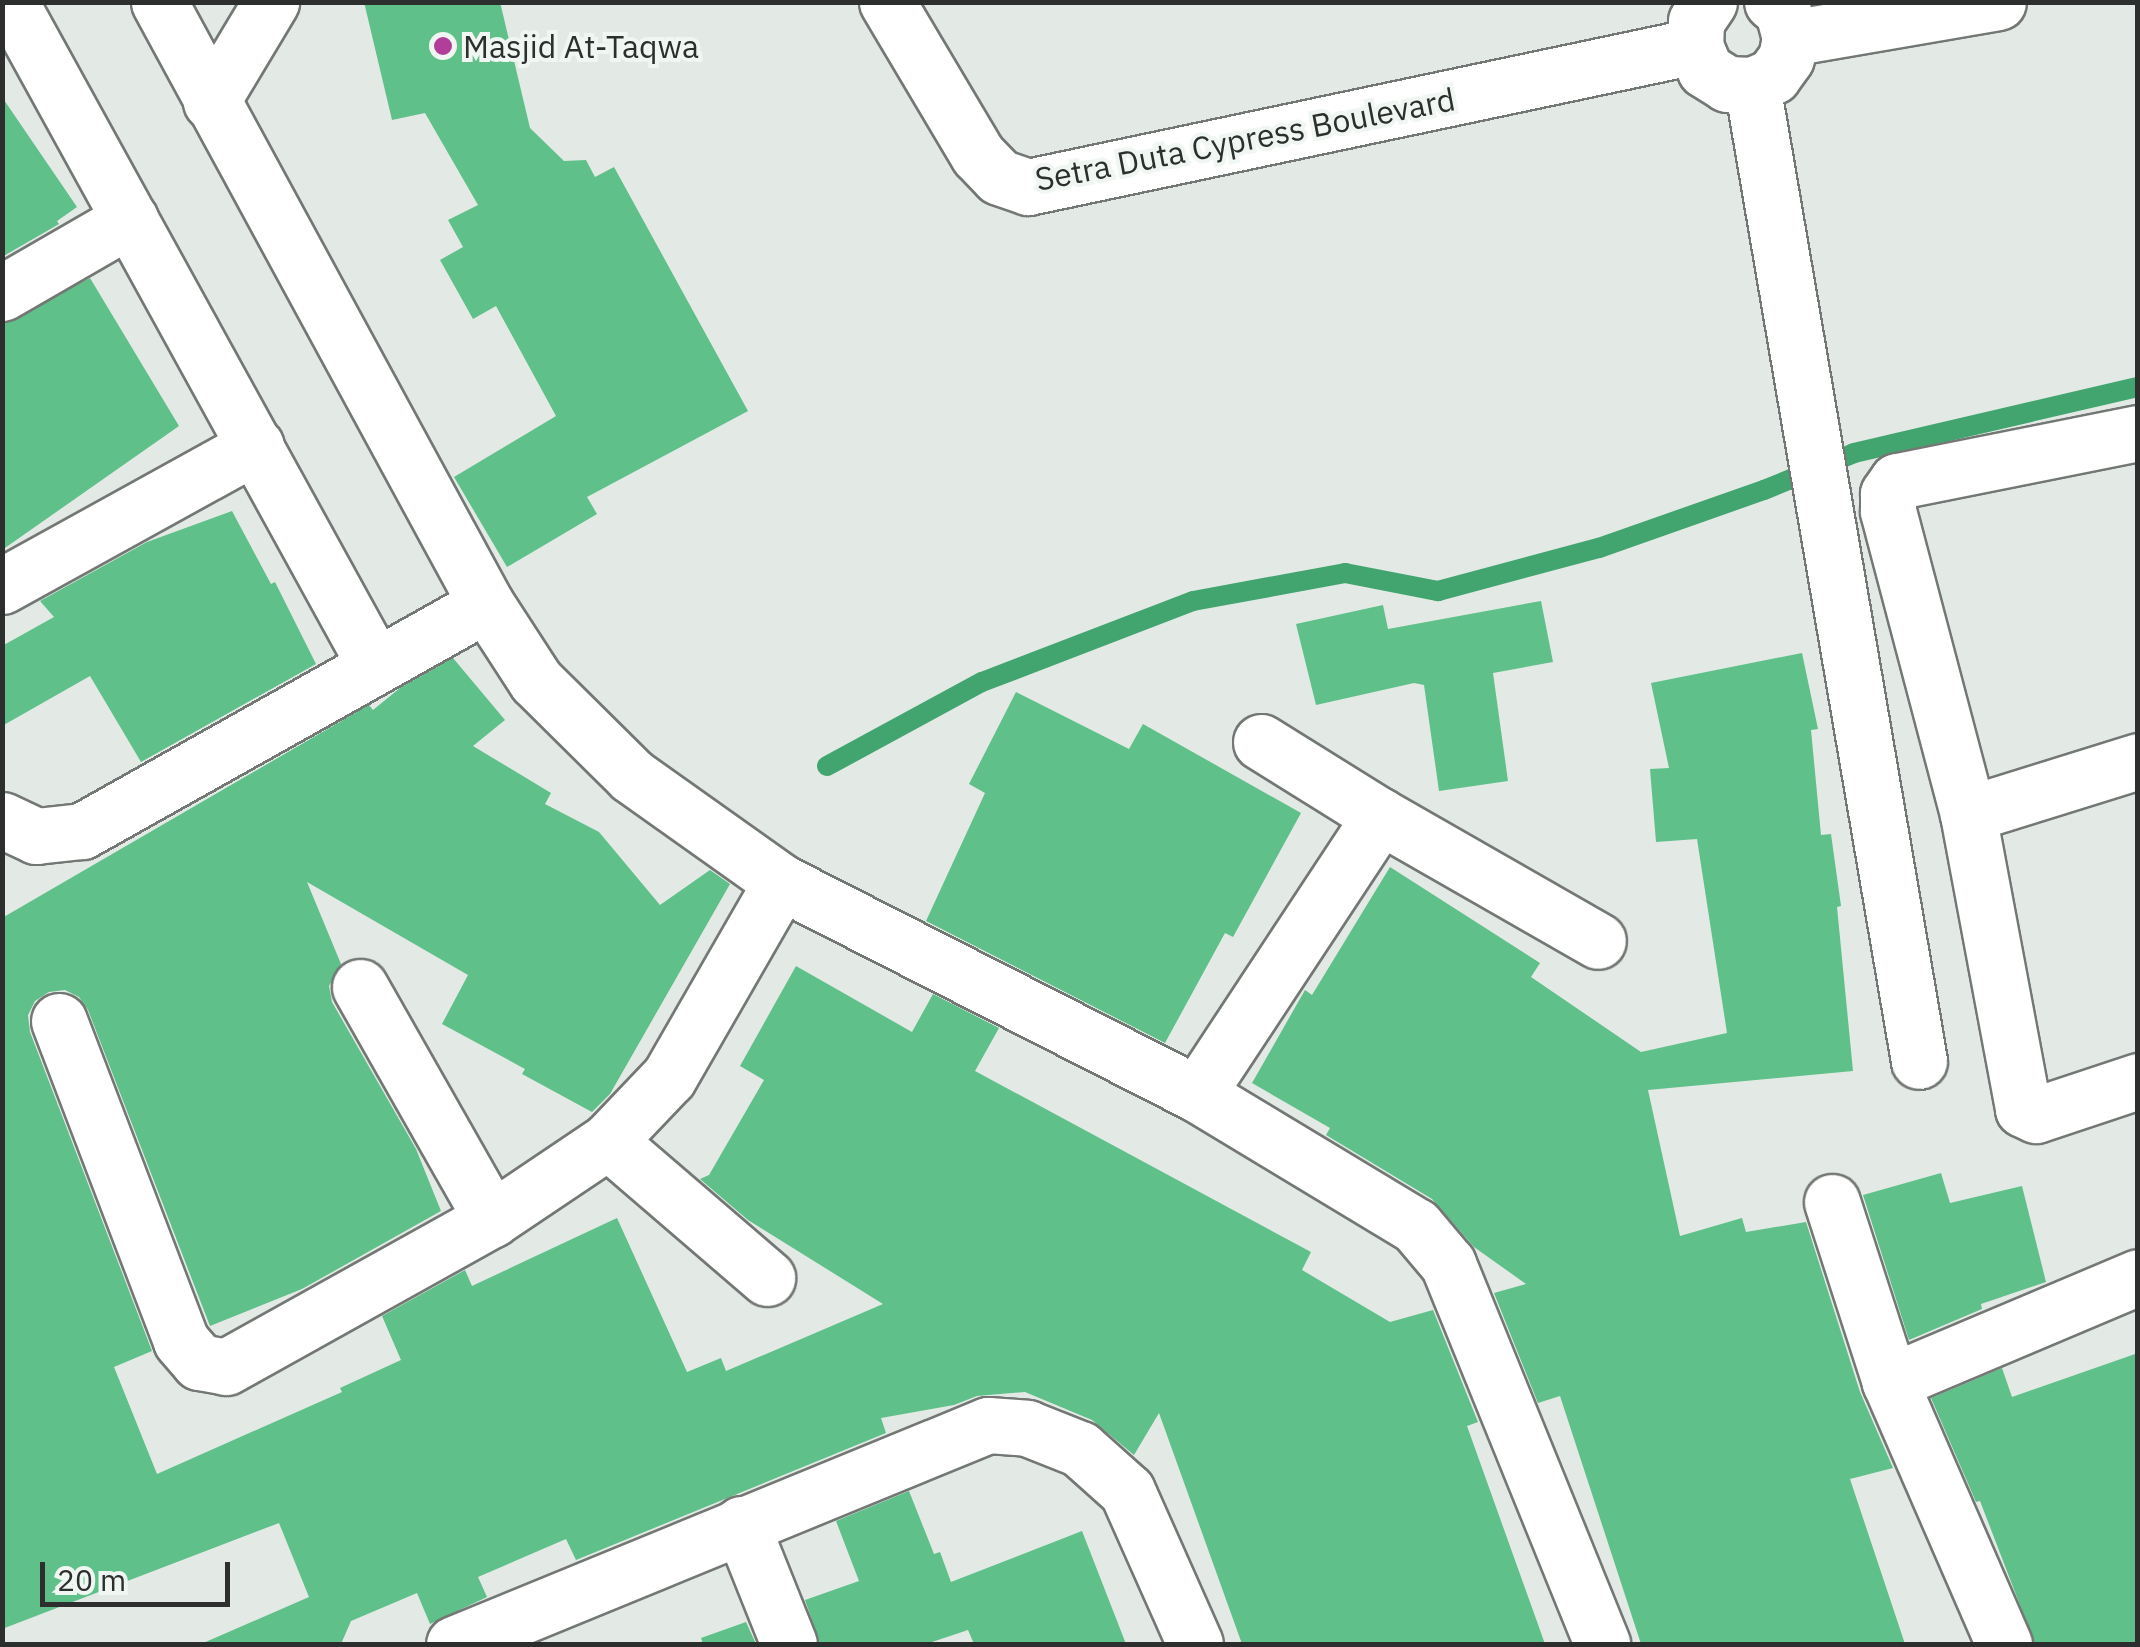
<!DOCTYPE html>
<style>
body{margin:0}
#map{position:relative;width:2140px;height:1647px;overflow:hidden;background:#e3e9e5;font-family:"IBM Plex Sans",sans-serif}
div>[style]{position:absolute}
.stream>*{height:20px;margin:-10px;padding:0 10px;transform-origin:10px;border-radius:10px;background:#42a56f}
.building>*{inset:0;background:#5fc089}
.roads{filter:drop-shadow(2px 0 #737874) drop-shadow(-2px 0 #737874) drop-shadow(0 2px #737874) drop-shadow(0 -2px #737874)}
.minor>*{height:55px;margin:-27.5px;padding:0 27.5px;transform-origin:27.5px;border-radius:27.5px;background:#fff}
.dots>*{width:28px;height:28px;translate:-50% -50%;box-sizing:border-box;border:5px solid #f0f6f2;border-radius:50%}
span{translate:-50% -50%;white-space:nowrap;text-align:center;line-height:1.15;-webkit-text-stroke:8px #f0f6f2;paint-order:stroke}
.poi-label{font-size:32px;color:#2d2f2e}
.left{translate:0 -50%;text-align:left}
.street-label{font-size:32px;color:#2d2f2e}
.frame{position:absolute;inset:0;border:5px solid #2d2f2e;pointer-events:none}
.scale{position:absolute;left:40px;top:1562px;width:190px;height:45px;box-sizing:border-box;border:5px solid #2d2f2e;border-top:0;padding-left:12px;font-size:30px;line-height:35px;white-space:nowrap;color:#2d2f2e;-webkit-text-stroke:8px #f0f6f2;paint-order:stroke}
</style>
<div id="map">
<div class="stream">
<div style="left:827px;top:766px;width:176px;rotate:-28.5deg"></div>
<div style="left:982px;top:682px;width:226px;rotate:-21deg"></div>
<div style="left:1193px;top:601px;width:155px;rotate:-10.4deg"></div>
<div style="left:1345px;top:573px;width:95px;rotate:11deg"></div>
<div style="left:1438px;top:591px;width:167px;rotate:-15deg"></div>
<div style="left:1599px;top:548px;width:175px;rotate:-19.4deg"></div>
<div style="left:1764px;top:490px;width:97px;rotate:-22.3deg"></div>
<div style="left:1854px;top:453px;width:292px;rotate:-13.1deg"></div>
</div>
<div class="building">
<div style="clip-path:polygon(364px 2px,500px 2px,530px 128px,564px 161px,586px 160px,595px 177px,614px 167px,748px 411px,587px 497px,597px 514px,507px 567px,454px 477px,556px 416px,496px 306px,473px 319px,440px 260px,463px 247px,448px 220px,478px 205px,425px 113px,392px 120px)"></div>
<div style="clip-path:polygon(2px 97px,77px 207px,57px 221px,59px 224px,2px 257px)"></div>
<div style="clip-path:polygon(90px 278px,179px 426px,2px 550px,2px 324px)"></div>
<div style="clip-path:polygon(232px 511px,271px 584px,275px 582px,316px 664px,141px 762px,90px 676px,2px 726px,2px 646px,54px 617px,40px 601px,147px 542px)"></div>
<div style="clip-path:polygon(1541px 601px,1553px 662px,1493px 673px,1508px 781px,1439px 791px,1424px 685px,1414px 683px,1316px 705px,1296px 624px,1383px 605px,1388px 629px)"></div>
<div style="clip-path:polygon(1802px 653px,1818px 729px,1811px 730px,1821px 835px,1831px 834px,1841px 906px,1837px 907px,1853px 1071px,1648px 1090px,1680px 1236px,1742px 1218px,1746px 1232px,1806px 1222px,1860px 1392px,1893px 1468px,1850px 1479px,1905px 1644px,1641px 1644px,1560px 1396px,1538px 1403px,1494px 1293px,1526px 1284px,1474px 1247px,1432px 1199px,1326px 1135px,1330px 1128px,1252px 1083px,1305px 990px,1312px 995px,1390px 867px,1540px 963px,1531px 977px,1641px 1052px,1727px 1033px,1697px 839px,1656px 842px,1650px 769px,1669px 768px,1651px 683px)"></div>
<div style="clip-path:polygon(453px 658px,505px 720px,473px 746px,551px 793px,545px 804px,599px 832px,660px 905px,710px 870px,730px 884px,610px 1094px,592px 1112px,522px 1074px,525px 1069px,442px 1024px,468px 975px,307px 882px,341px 964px,329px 986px,332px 1002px,416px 1149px,441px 1211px,302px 1289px,210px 1326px,88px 1010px,79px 997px,65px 990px,49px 992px,35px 1001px,28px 1015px,30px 1032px,152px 1351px,114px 1367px,157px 1474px,342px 1392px,340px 1388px,401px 1360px,382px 1316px,465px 1270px,472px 1286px,617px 1218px,687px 1372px,721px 1358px,726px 1371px,883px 1304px,748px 1220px,700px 1179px,709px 1175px,764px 1080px,740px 1066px,796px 966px,912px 1032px,933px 994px,999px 1028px,975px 1071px,1311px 1252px,1302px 1270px,1390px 1322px,1433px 1310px,1478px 1422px,1467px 1426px,1545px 1644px,1242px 1644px,1159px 1413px,1134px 1455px,1092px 1420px,1025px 1392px,977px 1396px,954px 1405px,881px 1418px,886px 1433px,576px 1560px,566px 1539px,478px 1577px,487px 1597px,430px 1624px,417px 1593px,351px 1621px,341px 1644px,201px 1644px,309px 1597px,279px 1523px,2px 1629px,2px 918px,369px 705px,373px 710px,400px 688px)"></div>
<div style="clip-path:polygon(1016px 692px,1129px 749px,1143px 724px,1301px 813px,1233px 937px,1225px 933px,1165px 1043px,926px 921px,985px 793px,969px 784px)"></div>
<div style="clip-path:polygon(1941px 1173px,1950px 1203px,2022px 1186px,2046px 1282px,1981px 1304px,1982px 1309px,1909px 1340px,1863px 1195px)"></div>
<div style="clip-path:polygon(2138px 1353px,2138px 1644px,2035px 1644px,1980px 1501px,1976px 1502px,1931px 1398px,2002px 1368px,2012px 1397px)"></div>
<div style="clip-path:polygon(909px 1491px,934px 1554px,940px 1552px,951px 1582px,1082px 1531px,1126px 1644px,974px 1644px,968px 1630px,926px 1644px,820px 1644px,805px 1600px,859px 1581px,836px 1521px)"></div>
<div style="clip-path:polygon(746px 1622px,756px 1644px,703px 1644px,701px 1638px)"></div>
</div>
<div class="roads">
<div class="minor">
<div style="left:10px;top:2px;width:757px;rotate:61.17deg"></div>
<div style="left:159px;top:2px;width:685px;rotate:61.49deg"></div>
<div style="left:486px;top:604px;width:92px;rotate:57deg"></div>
<div style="left:536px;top:681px;width:135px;rotate:44.7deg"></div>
<div style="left:632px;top:776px;width:183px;rotate:35.4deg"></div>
<div style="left:781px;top:882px;width:467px;rotate:27deg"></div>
<div style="left:1197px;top:1094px;width:256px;rotate:31.1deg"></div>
<div style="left:1416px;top:1226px;width:50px;rotate:49.9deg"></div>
<div style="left:1448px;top:1264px;width:410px;rotate:67.9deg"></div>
<div style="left:887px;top:2px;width:178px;rotate:59.3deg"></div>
<div style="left:978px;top:155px;width:30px;rotate:46deg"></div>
<div style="left:999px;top:177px;width:31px;rotate:19deg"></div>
<div style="left:1028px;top:187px;width:682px;rotate:-11.94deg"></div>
<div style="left:1709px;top:2px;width:23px;rotate:124deg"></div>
<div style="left:1696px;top:21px;width:25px;rotate:92deg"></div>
<div style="left:1695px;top:46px;width:26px;rotate:67deg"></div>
<div style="left:1705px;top:70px;width:26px;rotate:32deg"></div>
<div style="left:1727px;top:84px;width:25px;rotate:2deg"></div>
<div style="left:1752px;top:85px;width:23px;rotate:-23deg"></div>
<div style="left:1773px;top:76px;width:22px;rotate:-54deg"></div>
<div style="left:1786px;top:58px;width:20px;rotate:-79deg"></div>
<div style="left:1790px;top:38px;width:28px;rotate:-105deg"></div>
<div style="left:1783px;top:11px;width:14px;rotate:-141deg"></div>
<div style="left:1790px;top:38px;width:211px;rotate:-9.8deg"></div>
<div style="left:1752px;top:85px;width:990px;rotate:80.29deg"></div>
<div style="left:211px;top:102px;width:117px;rotate:-59deg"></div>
<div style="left:2px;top:293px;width:148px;rotate:-30deg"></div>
<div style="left:2138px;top:433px;width:246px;rotate:168.7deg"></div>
<div style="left:1897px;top:481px;width:16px;rotate:125deg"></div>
<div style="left:1888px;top:494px;width:17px;rotate:90deg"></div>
<div style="left:1888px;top:511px;width:313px;rotate:75.2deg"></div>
<div style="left:1968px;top:814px;width:300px;rotate:79.4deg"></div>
<div style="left:2023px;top:1109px;width:14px;rotate:25deg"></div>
<div style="left:2036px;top:1115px;width:108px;rotate:-18.4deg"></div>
<div style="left:2px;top:586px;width:290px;rotate:-28.9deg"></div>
<div style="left:1261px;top:742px;width:140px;rotate:31.9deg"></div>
<div style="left:1968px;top:814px;width:178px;rotate:-17.3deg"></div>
<div style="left:2px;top:820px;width:38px;rotate:25deg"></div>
<div style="left:36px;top:836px;width:46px;rotate:-6.2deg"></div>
<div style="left:82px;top:831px;width:463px;rotate:-29.3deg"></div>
<div style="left:360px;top:987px;width:267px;rotate:60.4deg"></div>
<div style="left:59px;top:1021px;width:342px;rotate:69.1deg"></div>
<div style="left:181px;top:1341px;width:28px;rotate:49deg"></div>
<div style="left:199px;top:1362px;width:27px;rotate:10deg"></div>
<div style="left:226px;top:1367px;width:304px;rotate:-29.1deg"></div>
<div style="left:492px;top:1219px;width:140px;rotate:-33.9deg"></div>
<div style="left:608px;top:1141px;width:88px;rotate:-46.4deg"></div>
<div style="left:669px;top:1077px;width:225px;rotate:-60.1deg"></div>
<div style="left:1197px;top:1094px;width:333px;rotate:-56.6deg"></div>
<div style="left:1380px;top:816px;width:251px;rotate:29.8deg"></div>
<div style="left:608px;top:1141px;width:210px;rotate:40.7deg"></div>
<div style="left:1832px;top:1202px;width:189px;rotate:72.1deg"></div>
<div style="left:1890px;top:1382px;width:286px;rotate:66.5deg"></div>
<div style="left:1890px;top:1382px;width:269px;rotate:-22.9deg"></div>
<div style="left:741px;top:1524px;width:129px;rotate:68.2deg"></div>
<div style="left:454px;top:1644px;width:577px;rotate:-22.3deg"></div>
<div style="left:988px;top:1425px;width:39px;rotate:4deg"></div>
<div style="left:1027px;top:1428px;width:57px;rotate:21.6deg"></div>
<div style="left:1080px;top:1449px;width:63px;rotate:41.8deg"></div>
<div style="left:1127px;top:1491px;width:167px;rotate:66deg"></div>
</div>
</div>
<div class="dots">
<div style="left:443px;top:46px;background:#b13f9a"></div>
</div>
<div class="poi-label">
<span class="left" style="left:463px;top:46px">Masjid At-Taqwa</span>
</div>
<div class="street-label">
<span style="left:1245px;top:139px;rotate:-11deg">Setra Duta Cypress Boulevard</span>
</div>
<div class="frame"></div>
<div class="scale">20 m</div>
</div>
